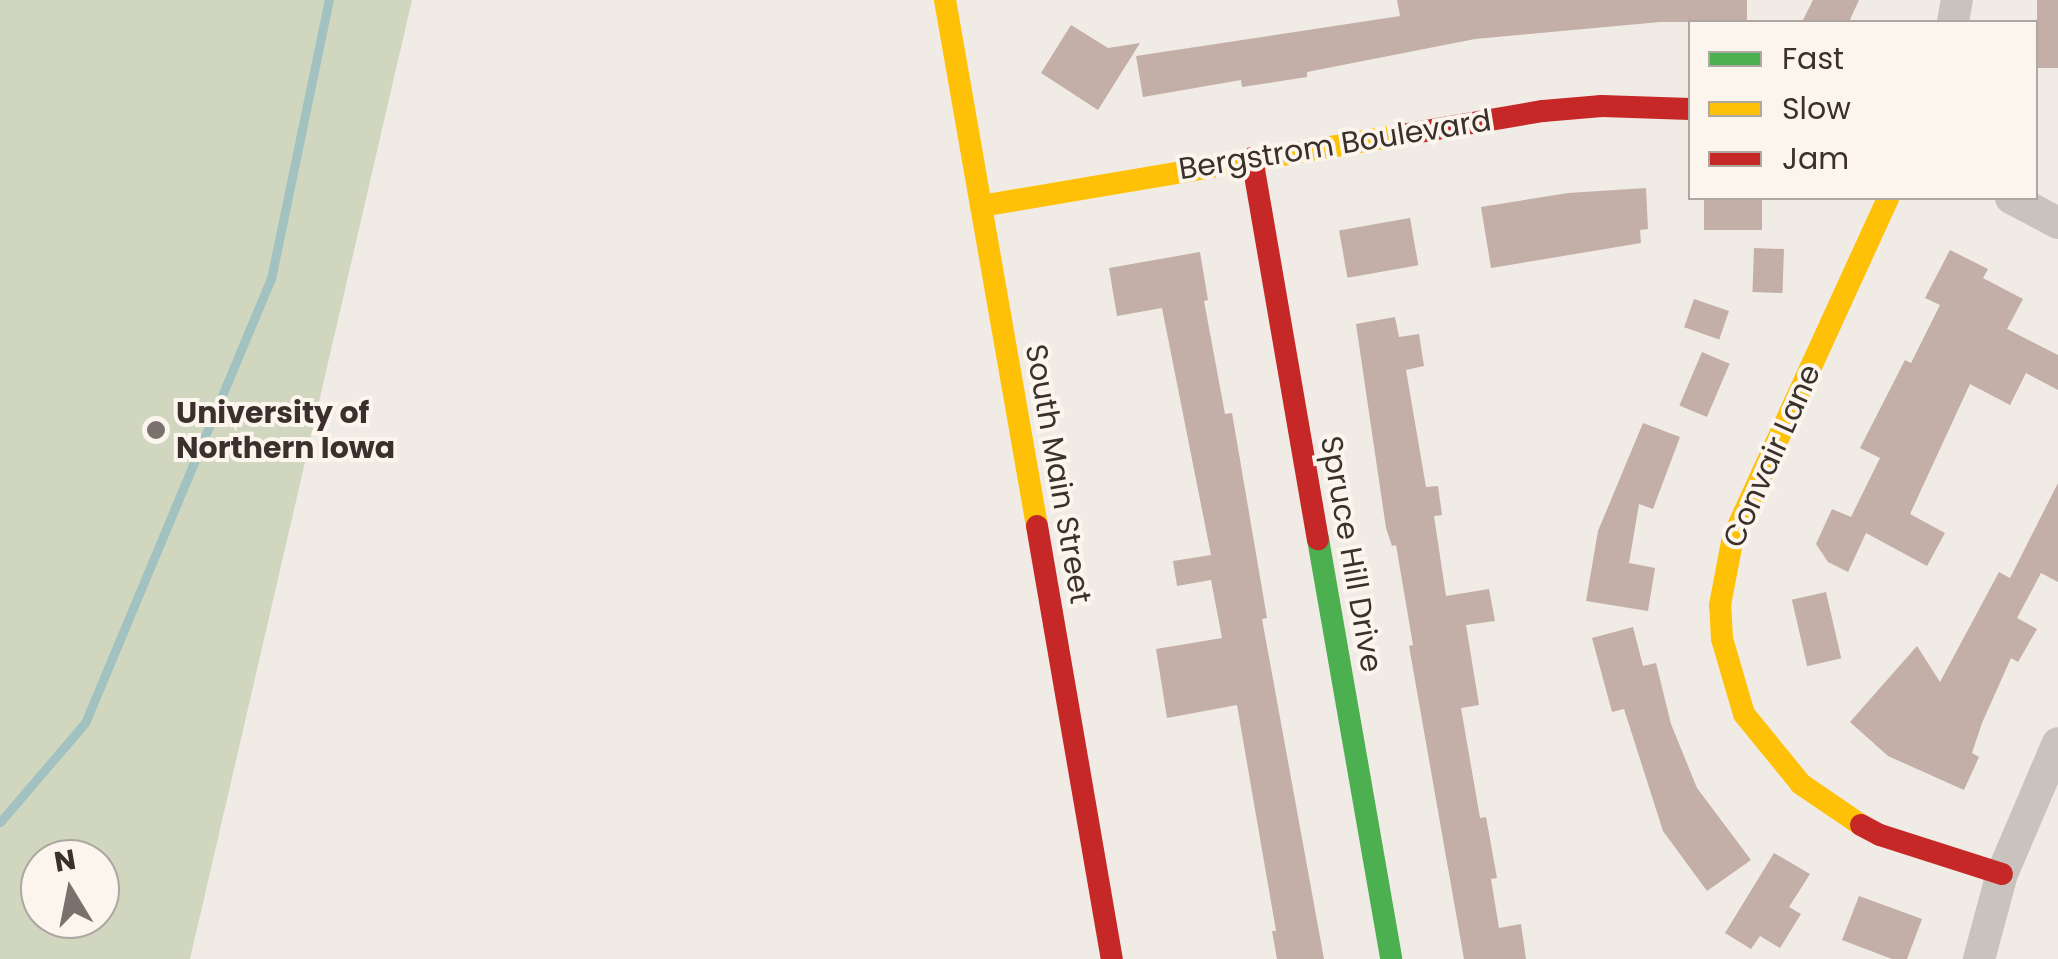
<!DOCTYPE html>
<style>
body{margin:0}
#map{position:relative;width:2058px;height:959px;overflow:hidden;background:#f0ebe5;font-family:Poppins,sans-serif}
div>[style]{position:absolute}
.green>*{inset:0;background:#d1d6bf}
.stream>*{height:9px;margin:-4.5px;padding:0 4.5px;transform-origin:4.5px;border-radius:4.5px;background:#a1c2c1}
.building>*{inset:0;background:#c3afa7;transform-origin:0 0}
.street>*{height:32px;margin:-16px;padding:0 16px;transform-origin:16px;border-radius:16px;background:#c9c3be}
.fast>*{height:22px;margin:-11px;padding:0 11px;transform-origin:11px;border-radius:11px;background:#4caf50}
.slow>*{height:22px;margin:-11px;padding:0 11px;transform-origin:11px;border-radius:11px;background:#ffc107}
.jam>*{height:22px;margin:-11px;padding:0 11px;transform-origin:11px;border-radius:11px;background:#c62828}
.dots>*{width:28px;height:28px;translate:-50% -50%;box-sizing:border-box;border:5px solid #fbf5ee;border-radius:50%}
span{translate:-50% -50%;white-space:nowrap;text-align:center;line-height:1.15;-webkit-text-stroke:8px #fbf5ee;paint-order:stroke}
.street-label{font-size:30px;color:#3b302b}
.poi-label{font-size:30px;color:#3b302b;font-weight:700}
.left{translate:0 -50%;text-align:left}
.legend{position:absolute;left:1688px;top:20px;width:350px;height:180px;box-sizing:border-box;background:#fbf5ee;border:2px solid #aea6a0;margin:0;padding:12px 18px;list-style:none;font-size:30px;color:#3b302b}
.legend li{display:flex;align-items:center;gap:20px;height:50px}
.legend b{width:50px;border:2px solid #aea6a0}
.north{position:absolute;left:20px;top:839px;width:100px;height:100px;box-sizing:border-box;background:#fbf5ee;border:2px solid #aea6a0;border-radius:50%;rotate:350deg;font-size:28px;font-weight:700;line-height:40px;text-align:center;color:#3b302b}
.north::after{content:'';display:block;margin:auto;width:35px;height:45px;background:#7a716c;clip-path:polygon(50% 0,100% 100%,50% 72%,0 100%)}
</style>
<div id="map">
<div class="green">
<div style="clip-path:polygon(evenodd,0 0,412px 0,190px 959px,0 959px,0 0,40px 859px,100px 859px,100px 919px,40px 919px,40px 859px)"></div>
</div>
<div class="stream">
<div style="left:0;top:822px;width:130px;rotate:-49.4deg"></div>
<div style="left:85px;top:723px;width:481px;rotate:-67.3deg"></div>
<div style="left:271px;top:279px;width:285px;rotate:-78.3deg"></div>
</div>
<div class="building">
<div style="clip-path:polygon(1397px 0,1747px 0,1747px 22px,1660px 22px,1475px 39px,1307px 72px,1307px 77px,1242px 87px,1241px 80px,1143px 97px,1136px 56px,1400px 16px)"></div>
<div style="clip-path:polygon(1813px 0,1859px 0,1849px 22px,1802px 22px)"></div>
<div style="left:2037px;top:0;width:21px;height:68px"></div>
<div style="clip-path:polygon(1071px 25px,1108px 48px,1140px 43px,1098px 110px,1041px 73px)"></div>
<div style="clip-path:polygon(1646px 188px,1648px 229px,1640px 230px,1641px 243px,1491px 268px,1481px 207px,1568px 193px)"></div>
<div style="left:1704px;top:198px;width:58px;height:32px"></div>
<div style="left:1410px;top:218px;width:48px;height:72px;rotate:80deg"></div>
<div style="left:1754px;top:248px;width:30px;height:44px;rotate:2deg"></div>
<div style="clip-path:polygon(1950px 250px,1988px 269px,1983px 278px,2023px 299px,2007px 329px,2058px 355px,2058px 390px,2026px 373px,2010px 405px,1970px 384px,1910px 514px,1945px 533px,1927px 566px,1866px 533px,1848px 572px,1828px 562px,1816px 544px,1832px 509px,1851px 517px,1880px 458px,1860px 448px,1905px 360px,1911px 363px,1940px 305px,1925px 298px)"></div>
<div style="clip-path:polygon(1200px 252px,1208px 300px,1204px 301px,1225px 414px,1232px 413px,1267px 618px,1262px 619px,1324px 959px,1277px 959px,1272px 931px,1276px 931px,1237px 705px,1167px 718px,1156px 649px,1222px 638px,1211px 580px,1177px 586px,1173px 561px,1211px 555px,1162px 308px,1117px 316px,1109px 268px)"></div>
<div style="left:1694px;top:299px;width:37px;height:30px;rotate:19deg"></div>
<div style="clip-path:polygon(1395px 317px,1399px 337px,1419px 334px,1424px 366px,1406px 370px,1426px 487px,1438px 486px,1442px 515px,1434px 516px,1446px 596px,1489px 589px,1495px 621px,1466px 625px,1479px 705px,1461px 708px,1480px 818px,1486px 817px,1497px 878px,1491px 879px,1499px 928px,1521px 924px,1526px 959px,1464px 959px,1409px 646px,1413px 645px,1396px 545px,1392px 546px,1386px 528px,1356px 324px)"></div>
<div style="left:1702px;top:352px;width:30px;height:58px;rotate:23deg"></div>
<div style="clip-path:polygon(1643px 423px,1680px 437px,1653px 509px,1639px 504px,1629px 563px,1655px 568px,1648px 611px,1586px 601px,1598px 531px)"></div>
<div style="clip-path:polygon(2058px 483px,2058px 582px,2041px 573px,2017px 618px,2037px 629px,2018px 662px,2011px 658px,1982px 723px,1972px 753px,1979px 757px,1964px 790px,1888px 756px,1850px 722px,1917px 646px,1940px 682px,1999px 572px,2010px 578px)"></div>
<div style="left:1826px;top:592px;width:68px;height:35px;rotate:77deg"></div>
<div style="clip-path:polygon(1633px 627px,1643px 666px,1656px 663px,1671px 724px,1697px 788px,1751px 860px,1707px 891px,1663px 831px,1624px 709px,1612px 712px,1592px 638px)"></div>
<div style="clip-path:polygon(1774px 853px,1810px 874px,1789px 907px,1801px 914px,1780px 948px,1760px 936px,1751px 949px,1725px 933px)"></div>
<div style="clip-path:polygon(1859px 896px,1922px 919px,1907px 959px,1892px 959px,1842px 940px)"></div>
</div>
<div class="street">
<div style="left:1953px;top:22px;width:22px;rotate:-80deg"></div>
<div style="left:2011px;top:198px;width:53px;rotate:28deg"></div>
<div style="left:1979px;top:959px;width:88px;rotate:-74.9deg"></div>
<div style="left:2002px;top:874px;width:142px;rotate:-66.9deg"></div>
</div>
<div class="fast">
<div style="left:1318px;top:539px;width:426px;rotate:80.1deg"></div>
</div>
<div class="slow">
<div style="left:945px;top:0;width:534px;rotate:80.08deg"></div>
<div style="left:981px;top:206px;width:433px;rotate:-9.6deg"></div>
<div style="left:1861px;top:825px;width:73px;rotate:-145.7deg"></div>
<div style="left:1801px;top:784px;width:90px;rotate:-129.2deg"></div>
<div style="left:1744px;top:714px;width:78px;rotate:-106.3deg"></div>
<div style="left:1722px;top:639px;width:34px;rotate:-93deg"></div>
<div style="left:1720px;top:605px;width:69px;rotate:-79.2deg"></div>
<div style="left:1733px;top:537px;width:373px;rotate:-65.4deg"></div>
</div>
<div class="jam">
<div style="left:1408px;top:134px;width:137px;rotate:-9.7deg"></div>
<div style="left:1543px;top:111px;width:59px;rotate:-4.8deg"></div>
<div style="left:1602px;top:106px;width:88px;rotate:2deg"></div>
<div style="left:1252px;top:158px;width:387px;rotate:80.2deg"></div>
<div style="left:1037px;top:526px;width:439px;rotate:80.2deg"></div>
<div style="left:1861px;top:825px;width:21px;rotate:28deg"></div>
<div style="left:1880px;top:835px;width:128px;rotate:17.7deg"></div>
</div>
<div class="dots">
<div style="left:156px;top:430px;background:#7a716c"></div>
</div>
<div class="street-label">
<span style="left:1335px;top:145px;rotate:-9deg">Bergstrom Boulevard</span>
<span style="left:1772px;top:456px;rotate:-66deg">Convair Lane</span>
<span style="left:1058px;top:474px;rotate:80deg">South Main Street</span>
<span style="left:1351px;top:554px;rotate:80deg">Spruce Hill Drive</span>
</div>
<div class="poi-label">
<span class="left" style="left:176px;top:430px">University of<br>Northern Iowa</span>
</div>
<ul class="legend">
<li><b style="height:12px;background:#4caf50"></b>Fast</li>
<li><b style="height:12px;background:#ffc107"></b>Slow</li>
<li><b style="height:12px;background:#c62828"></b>Jam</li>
</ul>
<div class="north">N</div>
</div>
